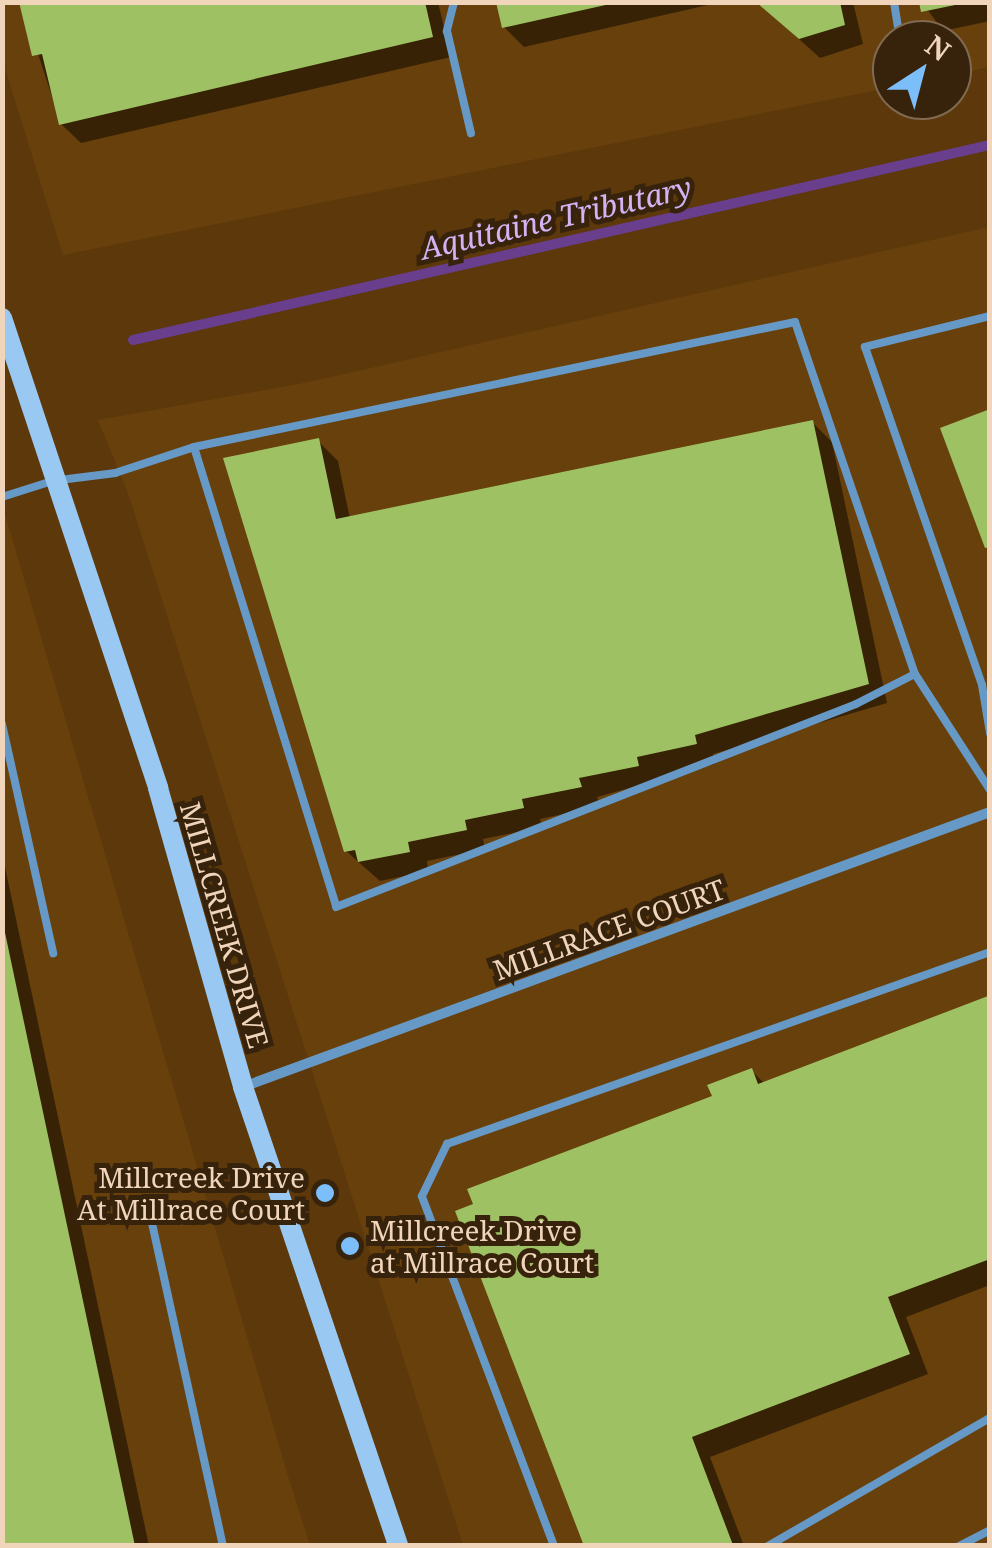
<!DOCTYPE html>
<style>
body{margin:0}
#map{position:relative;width:992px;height:1548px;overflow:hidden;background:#5c380b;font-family:"Noto Serif",serif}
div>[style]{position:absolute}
.built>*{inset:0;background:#68400c}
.shadow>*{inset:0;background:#0007}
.stream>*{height:10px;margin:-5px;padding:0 5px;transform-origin:5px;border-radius:5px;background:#683e8d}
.building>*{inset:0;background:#9ec263}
.lane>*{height:8px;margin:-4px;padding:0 4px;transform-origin:4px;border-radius:4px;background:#6799c6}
.street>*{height:10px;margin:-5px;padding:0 5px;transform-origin:5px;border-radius:5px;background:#6799c6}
.secondary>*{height:20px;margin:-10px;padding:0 10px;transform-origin:10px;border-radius:10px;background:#99c8f2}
.dots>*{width:28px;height:28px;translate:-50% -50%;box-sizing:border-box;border:5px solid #37230c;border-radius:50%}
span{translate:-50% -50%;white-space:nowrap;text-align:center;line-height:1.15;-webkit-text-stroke:10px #37230c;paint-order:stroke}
.street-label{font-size:28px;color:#f0d5ba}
.poi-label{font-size:28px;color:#f0d5ba}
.right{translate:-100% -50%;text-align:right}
.left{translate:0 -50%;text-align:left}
.water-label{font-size:30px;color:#d3b3f4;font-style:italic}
.frame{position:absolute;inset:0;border:5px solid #f0d5ba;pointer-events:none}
.north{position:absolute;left:872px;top:20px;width:100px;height:100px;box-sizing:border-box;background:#37230c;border:2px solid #816a52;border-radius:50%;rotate:36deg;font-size:28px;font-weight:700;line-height:40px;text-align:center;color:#f0d5ba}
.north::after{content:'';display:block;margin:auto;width:35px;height:45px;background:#7cbef9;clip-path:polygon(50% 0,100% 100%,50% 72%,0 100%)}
</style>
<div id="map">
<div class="built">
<div style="clip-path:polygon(2px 3px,989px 3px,989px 67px,952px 75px,952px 40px,892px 40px,892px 87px,63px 255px,3px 62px)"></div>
<div style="clip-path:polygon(989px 227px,989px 1545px,463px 1545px,128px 493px,98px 420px,309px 382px)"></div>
<div style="clip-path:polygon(2px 504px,288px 1476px,310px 1545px,3px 1545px)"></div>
</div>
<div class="shadow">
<div style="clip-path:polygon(21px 2px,438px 2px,451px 57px,81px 143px,61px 124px)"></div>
<div style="clip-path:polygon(499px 2px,721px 2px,524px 47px,504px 27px)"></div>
<div style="clip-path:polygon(758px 2px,853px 2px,863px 44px,820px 58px)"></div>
<div style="clip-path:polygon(922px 2px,990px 2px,990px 21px,943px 31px)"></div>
<div style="clip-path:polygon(812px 422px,832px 442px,887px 703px,713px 754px,715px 764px,597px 797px,600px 806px,540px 819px,542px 827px,483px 839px,485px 849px,427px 861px,428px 871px,380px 881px,346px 851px,318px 441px,338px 461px,350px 519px)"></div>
<div style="clip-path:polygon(2px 853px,149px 1546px,2px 1546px)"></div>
<div style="clip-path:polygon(987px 999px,990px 1285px,906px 1317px,928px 1374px,710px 1457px,744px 1546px,587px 1546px,715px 1097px,752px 1071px,765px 1084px)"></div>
</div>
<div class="stream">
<div style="left:133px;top:340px;width:879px;rotate:-12.82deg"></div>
</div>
<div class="building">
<div style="clip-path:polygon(19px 2px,425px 2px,433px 37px,59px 125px,42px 54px,32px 56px)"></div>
<div style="clip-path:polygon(496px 2px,610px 2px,610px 4px,502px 28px)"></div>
<div style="clip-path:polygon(756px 2px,840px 2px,845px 25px,799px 39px)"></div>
<div style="clip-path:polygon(919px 2px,960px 2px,960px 4px,921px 12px)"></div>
<div style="clip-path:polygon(990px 409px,990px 547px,985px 548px,940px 428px)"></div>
<div style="clip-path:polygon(813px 420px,869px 684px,695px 735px,697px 744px,637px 757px,639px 766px,579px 778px,582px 787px,522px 799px,524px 808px,465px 820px,467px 830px,408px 842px,410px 852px,358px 862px,355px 850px,344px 852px,223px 458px,319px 438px,336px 519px)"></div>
<div style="clip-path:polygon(4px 928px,135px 1546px,2px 1546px)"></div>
<div style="clip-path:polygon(988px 996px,990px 1259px,888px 1297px,910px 1354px,692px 1437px,733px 1545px,584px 1546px,455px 1211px,473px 1204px,467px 1189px,712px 1096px,707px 1085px,752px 1068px,758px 1084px)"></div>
</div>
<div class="lane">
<div style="left:454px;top:2px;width:30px;rotate:104deg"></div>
<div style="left:447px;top:31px;width:105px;rotate:76.8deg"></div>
<div style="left:894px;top:2px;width:38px;rotate:81deg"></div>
<div style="left:990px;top:316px;width:129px;rotate:166.1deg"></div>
<div style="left:865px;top:347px;width:358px;rotate:70.9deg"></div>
<div style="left:982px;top:685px;width:49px;rotate:80.5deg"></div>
<div style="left:194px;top:447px;width:481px;rotate:72.8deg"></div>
<div style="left:336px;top:907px;width:558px;rotate:-21.32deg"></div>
<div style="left:856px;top:704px;width:66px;rotate:-27deg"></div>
<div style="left:2px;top:497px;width:52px;rotate:-17.7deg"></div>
<div style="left:52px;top:481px;width:64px;rotate:-7.2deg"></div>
<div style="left:115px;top:473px;width:83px;rotate:-18.2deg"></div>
<div style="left:194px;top:447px;width:614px;rotate:-11.75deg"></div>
<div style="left:795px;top:322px;width:372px;rotate:71.2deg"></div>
<div style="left:915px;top:674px;width:138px;rotate:57.1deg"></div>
<div style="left:2px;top:724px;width:235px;rotate:77.4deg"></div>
<div style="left:148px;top:1205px;width:349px;rotate:77.6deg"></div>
<div style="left:554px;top:1546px;width:374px;rotate:-110.7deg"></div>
<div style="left:422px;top:1196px;width:58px;rotate:-64.3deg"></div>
<div style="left:447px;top:1144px;width:576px;rotate:-19.47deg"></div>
<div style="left:768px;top:1546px;width:256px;rotate:-30deg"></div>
<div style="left:959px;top:1546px;width:35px;rotate:-27deg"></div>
</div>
<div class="street">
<div style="left:243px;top:1087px;width:796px;rotate:-20.21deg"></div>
</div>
<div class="secondary">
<div style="left:2px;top:318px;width:495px;rotate:71.6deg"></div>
<div style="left:158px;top:788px;width:311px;rotate:74.1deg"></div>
<div style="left:243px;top:1087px;width:484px;rotate:71.3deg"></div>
</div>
<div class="dots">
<div style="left:325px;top:1193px;background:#7cbef9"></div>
<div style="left:350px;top:1246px;background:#7cbef9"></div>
</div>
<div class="street-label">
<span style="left:225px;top:925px;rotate:74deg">MILLCREEK DRIVE</span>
<span style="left:609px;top:929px;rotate:-20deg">MILLRACE COURT</span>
</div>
<div class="poi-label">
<span class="right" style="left:305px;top:1193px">Millcreek Drive<br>At Millrace Court</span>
<span class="left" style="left:370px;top:1246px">Millcreek Drive<br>at Millrace Court</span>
</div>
<div class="water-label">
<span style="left:556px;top:218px;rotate:-13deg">Aquitaine Tributary</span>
</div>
<div class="frame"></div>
<div class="north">N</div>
</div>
